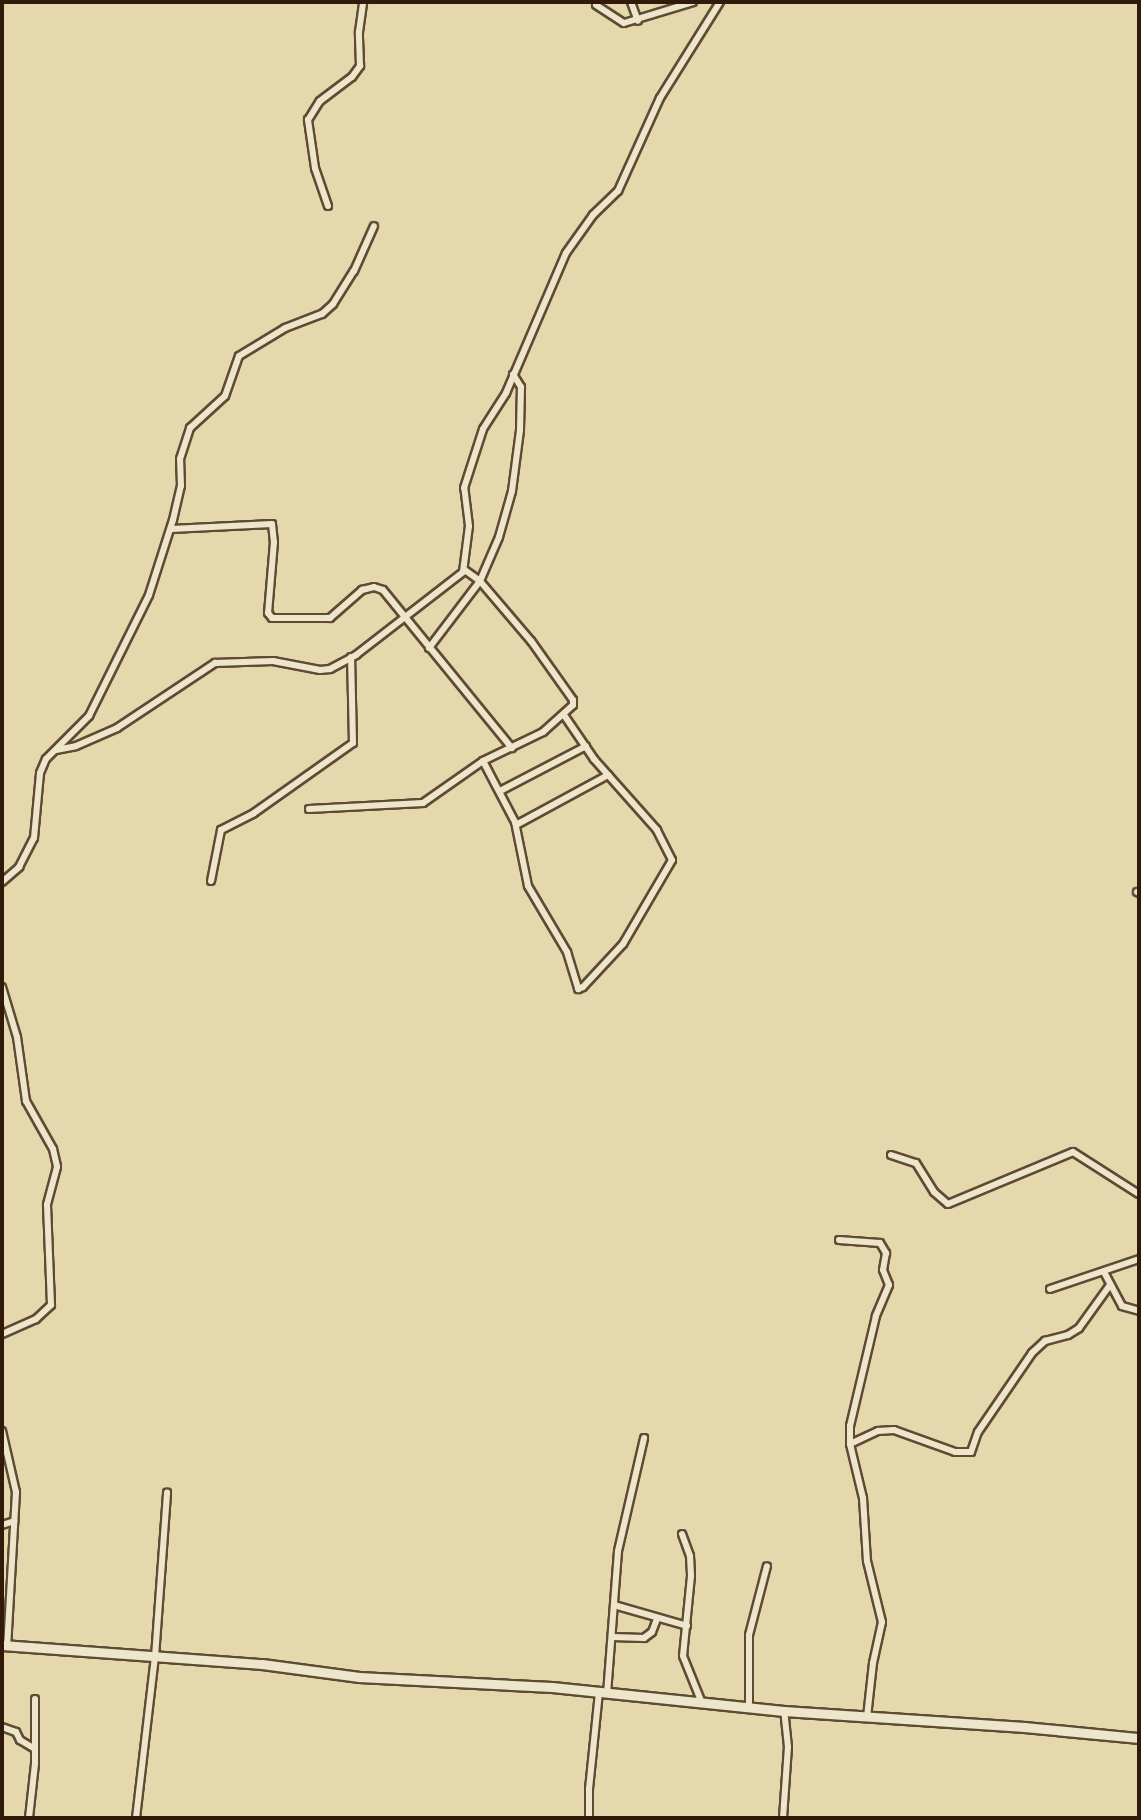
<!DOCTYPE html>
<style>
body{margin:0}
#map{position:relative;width:1141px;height:1820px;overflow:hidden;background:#e5d8ad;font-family:"Libre Caslon Text",serif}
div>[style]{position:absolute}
.roads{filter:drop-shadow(2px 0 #5f4a34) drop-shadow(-2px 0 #5f4a34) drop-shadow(0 2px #5f4a34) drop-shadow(0 -2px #5f4a34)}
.street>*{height:6px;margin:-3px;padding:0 3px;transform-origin:3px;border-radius:3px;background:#eee6ca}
.secondary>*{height:9px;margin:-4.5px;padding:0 4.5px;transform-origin:4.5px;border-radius:4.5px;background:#eee6ca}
span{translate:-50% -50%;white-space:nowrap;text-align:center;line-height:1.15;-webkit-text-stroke:5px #eee6ca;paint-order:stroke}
.frame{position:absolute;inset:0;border:4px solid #321a0b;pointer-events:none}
</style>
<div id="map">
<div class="roads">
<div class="street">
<div style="left:631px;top:2px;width:20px;rotate:70deg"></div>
<div style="left:596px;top:5px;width:33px;rotate:33deg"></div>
<div style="left:624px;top:23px;width:72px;rotate:-16.9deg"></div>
<div style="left:328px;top:206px;width:40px;rotate:-108.9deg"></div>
<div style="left:315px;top:168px;width:49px;rotate:-98.3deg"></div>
<div style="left:308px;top:120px;width:22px;rotate:-58deg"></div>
<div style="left:320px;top:101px;width:40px;rotate:-37deg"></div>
<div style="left:352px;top:77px;width:14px;rotate:-54deg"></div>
<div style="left:360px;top:66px;width:34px;rotate:-92deg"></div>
<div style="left:359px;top:32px;width:30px;rotate:-82deg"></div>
<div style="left:171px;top:529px;width:101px;rotate:-2.8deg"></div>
<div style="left:272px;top:524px;width:18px;rotate:84deg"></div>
<div style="left:274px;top:542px;width:71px;rotate:94.8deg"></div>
<div style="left:268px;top:613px;width:6px;rotate:51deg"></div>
<div style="left:272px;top:618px;width:58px"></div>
<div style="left:330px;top:618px;width:43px;rotate:-41.2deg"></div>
<div style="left:362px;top:590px;width:12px;rotate:-14deg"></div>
<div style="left:374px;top:587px;width:9px;rotate:18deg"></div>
<div style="left:383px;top:590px;width:204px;rotate:50.8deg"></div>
<div style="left:429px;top:648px;width:84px;rotate:-52.7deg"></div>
<div style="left:480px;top:581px;width:48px;rotate:-66.6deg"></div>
<div style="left:499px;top:537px;width:48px;rotate:-74.2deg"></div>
<div style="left:512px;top:491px;width:62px;rotate:-82.5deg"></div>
<div style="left:520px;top:430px;width:43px;rotate:-88.7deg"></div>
<div style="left:521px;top:387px;width:15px;rotate:-122deg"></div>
<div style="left:56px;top:750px;width:20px;rotate:-11deg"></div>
<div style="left:76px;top:746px;width:45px;rotate:-23.7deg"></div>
<div style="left:117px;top:728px;width:118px;rotate:-33.6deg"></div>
<div style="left:215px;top:663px;width:58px;rotate:-2deg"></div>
<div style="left:273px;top:661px;width:48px;rotate:10.8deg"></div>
<div style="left:320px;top:670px;width:10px;rotate:-6deg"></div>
<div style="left:330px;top:669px;width:30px;rotate:-28deg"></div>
<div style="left:356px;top:655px;width:135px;rotate:-37.8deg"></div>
<div style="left:463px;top:572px;width:46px;rotate:-82.6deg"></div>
<div style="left:469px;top:526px;width:38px;rotate:-97deg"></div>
<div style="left:464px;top:488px;width:62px;rotate:-72.1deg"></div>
<div style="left:483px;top:429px;width:43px;rotate:-57.4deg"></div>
<div style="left:506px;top:393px;width:152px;rotate:-66.8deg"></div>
<div style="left:566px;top:253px;width:47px;rotate:-54.6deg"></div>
<div style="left:593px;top:215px;width:35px;rotate:-44deg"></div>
<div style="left:618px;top:191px;width:102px;rotate:-65.7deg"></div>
<div style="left:660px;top:98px;width:113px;rotate:-58deg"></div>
<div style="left:483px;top:761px;width:69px;rotate:62.3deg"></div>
<div style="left:515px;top:822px;width:65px;rotate:78.5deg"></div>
<div style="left:528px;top:886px;width:77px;rotate:59.4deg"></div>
<div style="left:567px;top:952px;width:39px;rotate:73deg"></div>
<div style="left:578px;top:989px;width:5px;rotate:-22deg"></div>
<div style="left:583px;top:987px;width:59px;rotate:-47.1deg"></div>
<div style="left:623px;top:944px;width:97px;rotate:-59.7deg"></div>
<div style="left:672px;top:860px;width:34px;rotate:-117deg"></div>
<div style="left:657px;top:830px;width:95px;rotate:-131.6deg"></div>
<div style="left:594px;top:759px;width:53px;rotate:-124.3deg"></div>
<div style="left:500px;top:791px;width:97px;rotate:-27.6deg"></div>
<div style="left:309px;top:809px;width:114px;rotate:-3deg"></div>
<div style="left:423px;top:803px;width:73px;rotate:-35deg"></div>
<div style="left:483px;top:761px;width:67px;rotate:-25.8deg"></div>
<div style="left:543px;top:732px;width:40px;rotate:-42deg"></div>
<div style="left:573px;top:705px;width:5px;rotate:-90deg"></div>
<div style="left:573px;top:700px;width:72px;rotate:-125.4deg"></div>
<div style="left:531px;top:641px;width:79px;rotate:-130.4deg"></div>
<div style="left:480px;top:581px;width:19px;rotate:-144deg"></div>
<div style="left:516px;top:825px;width:105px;rotate:-28.5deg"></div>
<div style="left:211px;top:881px;width:52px;rotate:-78.9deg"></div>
<div style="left:221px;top:830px;width:37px;rotate:-27deg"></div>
<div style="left:254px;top:813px;width:121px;rotate:-35.3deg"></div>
<div style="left:353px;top:743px;width:86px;rotate:-91.3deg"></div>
<div style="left:2px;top:882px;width:23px;rotate:-41deg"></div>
<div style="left:19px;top:867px;width:33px;rotate:-63deg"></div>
<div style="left:34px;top:838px;width:65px;rotate:-84.7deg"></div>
<div style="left:40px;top:773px;width:15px;rotate:-67deg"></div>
<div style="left:46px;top:759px;width:61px;rotate:-45deg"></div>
<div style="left:89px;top:716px;width:135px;rotate:-63.6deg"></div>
<div style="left:149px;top:595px;width:79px;rotate:-72.3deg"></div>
<div style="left:173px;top:520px;width:35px;rotate:-77deg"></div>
<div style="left:181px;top:486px;width:27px;rotate:-92deg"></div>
<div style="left:180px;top:459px;width:33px;rotate:-72deg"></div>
<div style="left:190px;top:428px;width:47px;rotate:-42.4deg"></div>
<div style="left:225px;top:396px;width:42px;rotate:-70.7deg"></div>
<div style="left:239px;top:356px;width:54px;rotate:-31.3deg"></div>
<div style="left:285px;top:328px;width:40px;rotate:-21deg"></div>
<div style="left:322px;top:314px;width:15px;rotate:-42deg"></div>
<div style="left:333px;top:304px;width:39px;rotate:-58deg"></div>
<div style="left:354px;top:271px;width:49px;rotate:-66deg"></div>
<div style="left:1137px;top:892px;width:2px;rotate:27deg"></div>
<div style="left:2px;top:987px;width:52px;rotate:73.3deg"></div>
<div style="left:17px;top:1037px;width:65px;rotate:82deg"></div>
<div style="left:26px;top:1101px;width:55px;rotate:60.6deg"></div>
<div style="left:53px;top:1149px;width:18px;rotate:77deg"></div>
<div style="left:57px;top:1167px;width:39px;rotate:105deg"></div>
<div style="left:47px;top:1205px;width:100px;rotate:87.7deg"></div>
<div style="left:51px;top:1305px;width:21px;rotate:137deg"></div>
<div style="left:36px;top:1319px;width:37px;rotate:156deg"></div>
<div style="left:891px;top:1155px;width:26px;rotate:18deg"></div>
<div style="left:916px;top:1163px;width:34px;rotate:58deg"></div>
<div style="left:934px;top:1192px;width:18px;rotate:41deg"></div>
<div style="left:948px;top:1204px;width:135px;rotate:-22.6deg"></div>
<div style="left:1073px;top:1152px;width:78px;rotate:32.5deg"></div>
<div style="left:839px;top:1240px;width:41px;rotate:4.2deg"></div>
<div style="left:880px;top:1243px;width:12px;rotate:59deg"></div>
<div style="left:886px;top:1253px;width:17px;rotate:100deg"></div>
<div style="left:883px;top:1270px;width:16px;rotate:68deg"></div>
<div style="left:889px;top:1285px;width:34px;rotate:113deg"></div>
<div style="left:876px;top:1316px;width:113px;rotate:103.3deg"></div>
<div style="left:850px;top:1426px;width:18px;rotate:90deg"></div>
<div style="left:850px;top:1444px;width:56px;rotate:76.5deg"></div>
<div style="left:863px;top:1498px;width:63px;rotate:86.4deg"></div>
<div style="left:867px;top:1561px;width:63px;rotate:76.2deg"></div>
<div style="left:882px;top:1622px;width:42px;rotate:102.4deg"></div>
<div style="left:873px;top:1663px;width:54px;rotate:96.3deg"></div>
<div style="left:1104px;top:1272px;width:38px;rotate:62deg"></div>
<div style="left:1122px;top:1306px;width:18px;rotate:16deg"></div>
<div style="left:1050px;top:1289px;width:94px;rotate:-18.6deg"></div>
<div style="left:2px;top:1431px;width:63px;rotate:77.1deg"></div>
<div style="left:16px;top:1492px;width:154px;rotate:93.3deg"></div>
<div style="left:850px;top:1444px;width:31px;rotate:-25deg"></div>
<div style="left:878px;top:1431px;width:16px;rotate:-4deg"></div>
<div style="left:894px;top:1430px;width:65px;rotate:19.8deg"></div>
<div style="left:955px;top:1452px;width:16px"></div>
<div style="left:971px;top:1452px;width:21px;rotate:-71deg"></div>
<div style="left:978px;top:1432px;width:96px;rotate:-55.6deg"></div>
<div style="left:1032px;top:1353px;width:18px;rotate:-43deg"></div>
<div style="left:1045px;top:1341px;width:24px;rotate:-15deg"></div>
<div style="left:1068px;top:1335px;width:13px;rotate:-32deg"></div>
<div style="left:1079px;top:1328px;width:53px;rotate:-54.2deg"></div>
<div style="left:2px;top:1525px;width:13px;rotate:-18deg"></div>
<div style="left:682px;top:1534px;width:23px;rotate:70deg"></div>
<div style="left:690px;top:1556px;width:20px;rotate:87deg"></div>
<div style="left:691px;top:1576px;width:80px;rotate:95.7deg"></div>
<div style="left:683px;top:1656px;width:51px;rotate:68deg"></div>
<div style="left:614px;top:1605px;width:76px;rotate:16deg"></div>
<div style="left:612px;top:1637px;width:32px;rotate:2deg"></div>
<div style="left:644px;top:1638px;width:10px;rotate:-37deg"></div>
<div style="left:652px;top:1632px;width:14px;rotate:-69deg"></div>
<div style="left:607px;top:1694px;width:143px;rotate:-85.6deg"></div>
<div style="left:618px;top:1551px;width:116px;rotate:-77deg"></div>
<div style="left:749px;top:1706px;width:71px;rotate:-90deg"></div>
<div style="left:749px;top:1635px;width:71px;rotate:-75.4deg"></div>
<div style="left:2px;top:1727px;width:15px;rotate:20deg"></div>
<div style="left:16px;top:1732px;width:9px;rotate:63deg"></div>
<div style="left:20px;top:1740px;width:17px;rotate:31deg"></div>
<div style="left:29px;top:1818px;width:54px;rotate:-83.7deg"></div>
<div style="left:35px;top:1764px;width:65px;rotate:-90deg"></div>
<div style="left:136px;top:1818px;width:162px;rotate:-83.3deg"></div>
<div style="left:155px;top:1657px;width:165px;rotate:-85.8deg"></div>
<div style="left:589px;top:1818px;width:29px;rotate:-90deg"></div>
<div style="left:589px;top:1789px;width:97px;rotate:-84.1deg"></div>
<div style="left:783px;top:1818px;width:71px;rotate:-86deg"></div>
<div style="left:788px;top:1747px;width:36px;rotate:-96deg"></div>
</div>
<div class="secondary">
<div style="left:2px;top:1645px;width:261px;rotate:4.2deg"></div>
<div style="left:262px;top:1664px;width:98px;rotate:7.6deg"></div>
<div style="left:359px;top:1677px;width:193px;rotate:3deg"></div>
<div style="left:552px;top:1687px;width:233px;rotate:5.9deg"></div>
<div style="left:784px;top:1711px;width:241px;rotate:3.8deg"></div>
<div style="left:1024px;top:1727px;width:116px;rotate:5.5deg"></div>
</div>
</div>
<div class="frame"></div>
</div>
